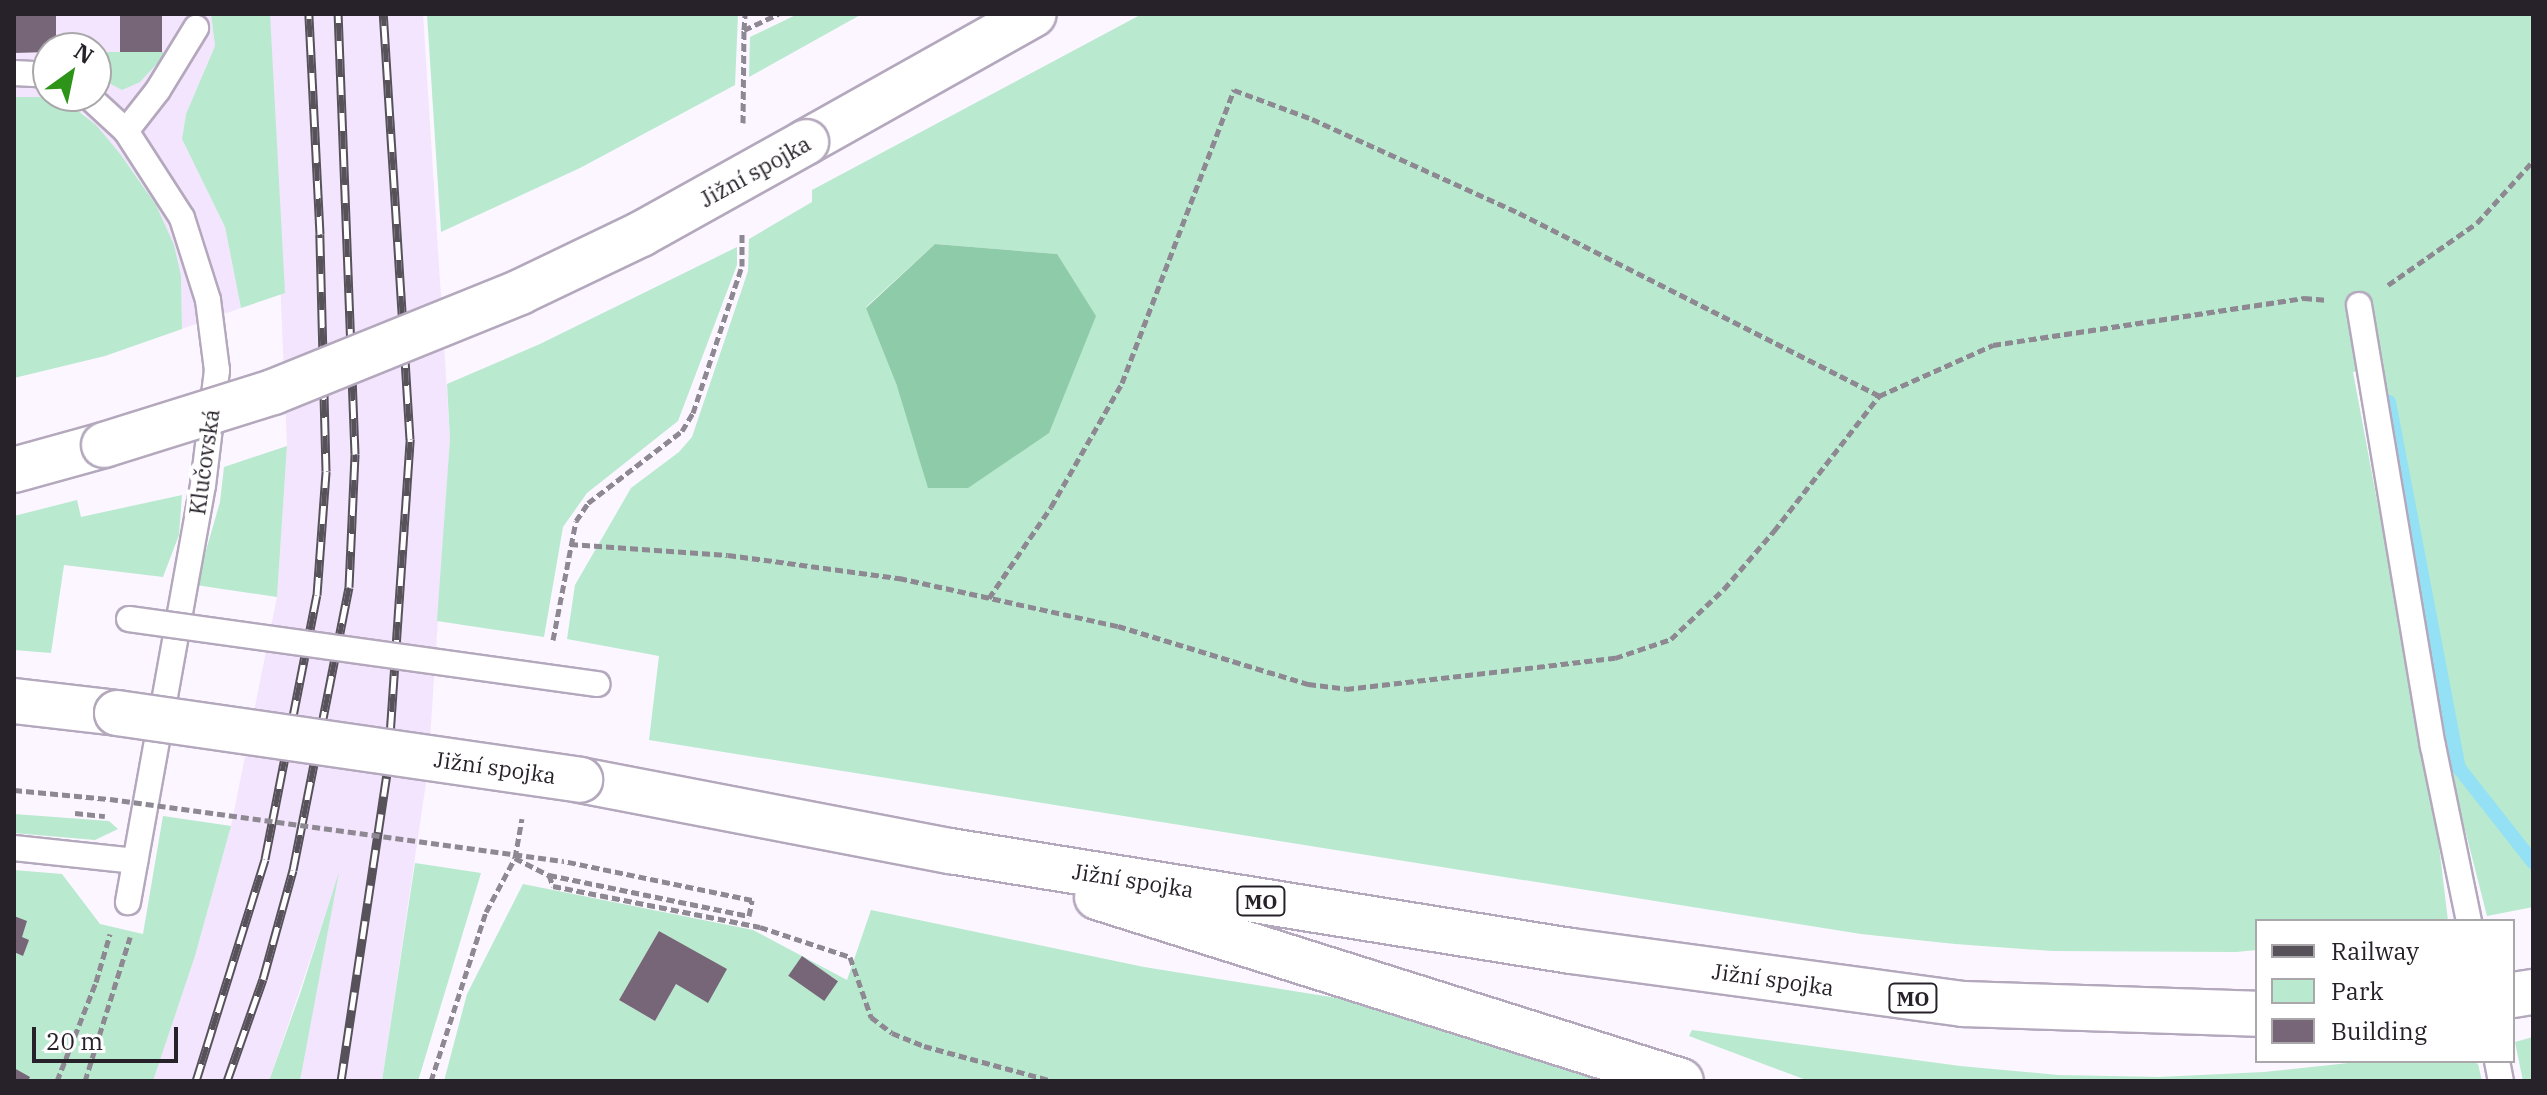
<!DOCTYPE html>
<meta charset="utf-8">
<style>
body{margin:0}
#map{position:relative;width:2547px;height:1095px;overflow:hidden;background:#fbf6ff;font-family:"IBM Plex Serif",serif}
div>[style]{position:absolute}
.built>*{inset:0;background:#f3e5fd}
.green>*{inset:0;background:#b9e9ce}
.forest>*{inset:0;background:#8dcba9}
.stream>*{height:14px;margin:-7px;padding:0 7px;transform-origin:7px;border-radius:7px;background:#94e1f5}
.building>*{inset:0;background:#766677;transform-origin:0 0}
.path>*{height:5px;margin-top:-2.5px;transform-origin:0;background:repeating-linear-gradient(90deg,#8d8891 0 8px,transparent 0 12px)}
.roads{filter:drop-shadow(2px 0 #b4a8bd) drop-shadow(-2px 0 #b4a8bd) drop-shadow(0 2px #b4a8bd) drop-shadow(0 -2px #b4a8bd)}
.service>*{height:24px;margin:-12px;padding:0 12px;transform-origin:12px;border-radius:12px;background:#fff}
.trunk>*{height:44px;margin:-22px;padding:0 22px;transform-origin:22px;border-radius:22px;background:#fff}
.rail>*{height:9px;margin-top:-4.5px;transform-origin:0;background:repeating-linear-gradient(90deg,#fff 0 18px,#57525a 0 36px);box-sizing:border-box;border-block:2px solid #57525a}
.path-bridge>*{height:5px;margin-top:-2.5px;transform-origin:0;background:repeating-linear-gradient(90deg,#8d8891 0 8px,transparent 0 12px)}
.bridges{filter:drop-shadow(2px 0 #b4a8bd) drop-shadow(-2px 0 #b4a8bd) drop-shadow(0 2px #b4a8bd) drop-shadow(0 -2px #b4a8bd)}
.service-bridge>*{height:24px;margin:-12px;padding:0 12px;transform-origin:12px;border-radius:12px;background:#fff}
.trunk-bridge>*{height:44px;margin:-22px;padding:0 22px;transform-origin:22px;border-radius:22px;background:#fff}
span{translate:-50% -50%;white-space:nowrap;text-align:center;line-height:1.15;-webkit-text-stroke:8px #fff;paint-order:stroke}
.shield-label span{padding:2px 6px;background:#fff;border:2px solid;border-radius:6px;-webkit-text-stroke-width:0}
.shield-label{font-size:20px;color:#27222a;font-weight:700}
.street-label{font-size:22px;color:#27222a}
.frame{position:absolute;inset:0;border:16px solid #27222a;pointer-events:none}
.legend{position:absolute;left:2255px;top:919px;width:260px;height:144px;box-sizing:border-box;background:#fff;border:2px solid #a9a7aa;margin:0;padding:10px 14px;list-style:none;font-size:24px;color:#27222a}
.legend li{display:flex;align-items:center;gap:16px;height:40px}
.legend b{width:40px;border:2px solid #a9a7aa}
.north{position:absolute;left:32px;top:32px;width:80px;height:80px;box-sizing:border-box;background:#fff;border:2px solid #a9a7aa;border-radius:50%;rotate:33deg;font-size:22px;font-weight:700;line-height:32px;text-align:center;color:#27222a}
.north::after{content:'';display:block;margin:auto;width:28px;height:36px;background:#2e9419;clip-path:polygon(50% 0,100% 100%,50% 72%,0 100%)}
.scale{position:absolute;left:32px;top:1027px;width:146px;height:36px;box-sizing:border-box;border:4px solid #27222a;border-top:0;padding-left:10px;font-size:24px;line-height:28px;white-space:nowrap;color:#27222a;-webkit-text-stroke:6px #fff;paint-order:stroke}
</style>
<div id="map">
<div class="built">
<div style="clip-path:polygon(evenodd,14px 14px,211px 14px,215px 46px,186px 114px,182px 139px,225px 227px,241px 308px,182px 329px,181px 276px,146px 190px,121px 155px,84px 114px,47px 97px,14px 97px,14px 14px,48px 48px,96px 48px,96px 96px,48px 96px,48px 48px)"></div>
<div style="clip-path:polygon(269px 14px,423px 14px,450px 439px,428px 769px,382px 1081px,300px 1081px,337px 880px,269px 1081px,153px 1081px,195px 956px,231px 826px,277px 597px,287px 446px)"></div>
</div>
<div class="green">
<div style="clip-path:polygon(211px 14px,270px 14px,285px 293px,241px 308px,225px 227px,182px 139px,186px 114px,215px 46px)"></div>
<div style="clip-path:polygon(427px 14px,738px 14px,735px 85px,580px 168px,441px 232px)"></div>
<div style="clip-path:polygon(798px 14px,862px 14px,749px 77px,750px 37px)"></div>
<div style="clip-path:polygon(evenodd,1142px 14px,2533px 14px,2533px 907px,2487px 916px,2459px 806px,2381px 366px,2353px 372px,2435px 812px,2448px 921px,2257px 921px,2257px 950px,2236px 952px,2053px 951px,1955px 944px,1861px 934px,649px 740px,659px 656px,567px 639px,575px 585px,631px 488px,679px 452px,692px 437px,748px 271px,749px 239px,812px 202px,812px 190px,1142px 14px,935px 244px,1057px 254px,897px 386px,866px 307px,935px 244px)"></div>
<div style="clip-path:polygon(96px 52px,163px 52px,163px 57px,140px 82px,122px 90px,96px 76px)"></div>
<div style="clip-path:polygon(14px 97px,47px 97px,72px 106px,96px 125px,121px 155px,156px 205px,174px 245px,181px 276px,182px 329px,105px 356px,14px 378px)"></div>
<div style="clip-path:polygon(737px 247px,737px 265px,678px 421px,587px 493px,563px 527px,544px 637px,437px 621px,450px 439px,447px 384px,540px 344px)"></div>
<div style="clip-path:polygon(287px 446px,277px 597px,196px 585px,220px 502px,224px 467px)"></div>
<div style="clip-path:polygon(182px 495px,179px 535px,163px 577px,64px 565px,51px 653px,14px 650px,14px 516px,77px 500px,81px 517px)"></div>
<div style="clip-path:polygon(14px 814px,109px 821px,118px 829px,95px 840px,14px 833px)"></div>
<div style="clip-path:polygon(163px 816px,231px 826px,195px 956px,153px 1081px,14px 1081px,14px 870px,62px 874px,100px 924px,143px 934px)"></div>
<div style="clip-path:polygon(415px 863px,481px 873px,418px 1081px,382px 1081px)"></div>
<div style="clip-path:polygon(339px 872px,300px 1081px,269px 1081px,301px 991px)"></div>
<div style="clip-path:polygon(evenodd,523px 884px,753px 930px,847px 980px,871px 910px,1144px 967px,1337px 998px,1440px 1019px,1658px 1081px,444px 1081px,467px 994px,523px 884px,659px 931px,726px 970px,676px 984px,655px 1021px,619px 1000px,659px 931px,523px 884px,802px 957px,838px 981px,825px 1000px,789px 976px,802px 957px)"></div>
<div style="clip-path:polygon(1692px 1030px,1960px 1066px,2058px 1075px,2159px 1077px,2264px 1072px,2367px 1061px,2471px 1061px,2478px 1064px,2482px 1081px,1809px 1081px,1689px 1036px)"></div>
<div style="clip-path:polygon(2533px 1037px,2533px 1081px,2523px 1081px,2515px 1042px)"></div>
</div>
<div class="forest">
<div style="clip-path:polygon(935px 244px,1057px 254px,1096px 316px,1049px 433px,968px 488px,928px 488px,897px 386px,866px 308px)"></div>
</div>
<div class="stream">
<div style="left:2389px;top:402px;width:373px;rotate:79.2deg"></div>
<div style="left:2459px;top:768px;width:120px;rotate:51.8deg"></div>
</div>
<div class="building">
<div style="clip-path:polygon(14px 14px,56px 14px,56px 48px,48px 48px,48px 52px,14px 53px)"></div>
<div style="left:120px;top:14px;width:42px;height:38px"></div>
<div style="clip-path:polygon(14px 916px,27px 921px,22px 937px,29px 940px,23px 956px,14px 952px)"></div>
<div style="clip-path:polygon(659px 931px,727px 969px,708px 1003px,676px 984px,655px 1021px,619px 1000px)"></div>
<div style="left:802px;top:956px;width:44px;height:24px;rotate:35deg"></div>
<div style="clip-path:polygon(14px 1068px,30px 1077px,28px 1081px,14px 1081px)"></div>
</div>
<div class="path">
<div style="left:744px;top:30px;width:16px;rotate:-86deg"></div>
<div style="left:743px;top:123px;width:93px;rotate:-89.4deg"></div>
<div style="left:744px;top:30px;width:38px;rotate:-25deg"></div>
<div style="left:2388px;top:285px;width:108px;rotate:-34.9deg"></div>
<div style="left:2477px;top:223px;width:84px;rotate:-47.9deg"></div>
<div style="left:570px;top:544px;width:158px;rotate:4deg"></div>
<div style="left:728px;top:555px;width:173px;rotate:7.7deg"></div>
<div style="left:899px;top:578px;width:224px;rotate:12.4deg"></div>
<div style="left:1118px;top:626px;width:199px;rotate:17deg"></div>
<div style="left:1308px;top:684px;width:38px;rotate:7deg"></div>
<div style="left:1346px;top:689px;width:271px;rotate:-6.6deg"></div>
<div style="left:1615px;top:658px;width:59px;rotate:-18.7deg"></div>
<div style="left:1671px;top:639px;width:73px;rotate:-43.3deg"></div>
<div style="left:1724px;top:589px;width:77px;rotate:-49.2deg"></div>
<div style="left:1774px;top:531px;width:171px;rotate:-52.1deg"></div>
<div style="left:1879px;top:396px;width:125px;rotate:-24.1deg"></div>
<div style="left:1993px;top:345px;width:315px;rotate:-8.6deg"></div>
<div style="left:2304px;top:298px;width:21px;rotate:5deg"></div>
<div style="left:989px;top:598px;width:110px;rotate:-55.7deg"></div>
<div style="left:1051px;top:507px;width:143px;rotate:-60.2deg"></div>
<div style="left:1122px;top:383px;width:314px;rotate:-69.1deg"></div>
<div style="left:1234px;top:90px;width:83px;rotate:20.4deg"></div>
<div style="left:1312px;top:119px;width:227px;rotate:24.4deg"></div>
<div style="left:1519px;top:213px;width:404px;rotate:26.9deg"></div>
<div style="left:553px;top:640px;width:121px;rotate:-79.1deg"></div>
<div style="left:576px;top:521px;width:22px;rotate:-56deg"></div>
<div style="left:588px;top:503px;width:118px;rotate:-37.5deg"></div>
<div style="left:682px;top:431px;width:21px;rotate:-59deg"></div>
<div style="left:693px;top:413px;width:155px;rotate:-71.6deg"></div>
<div style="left:742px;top:266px;width:33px;rotate:-90deg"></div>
<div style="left:14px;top:790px;width:95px;rotate:5.4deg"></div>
<div style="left:75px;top:813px;width:30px;rotate:6deg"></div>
<div style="left:515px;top:858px;width:38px;rotate:27deg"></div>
<div style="left:549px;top:875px;width:204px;rotate:11.6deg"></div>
<div style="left:749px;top:916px;width:16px;rotate:-79deg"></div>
<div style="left:752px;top:900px;width:193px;rotate:-168.3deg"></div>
<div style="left:549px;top:875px;width:12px;rotate:70deg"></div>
<div style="left:553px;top:886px;width:211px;rotate:11.2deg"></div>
<div style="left:760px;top:927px;width:95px;rotate:18.4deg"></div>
<div style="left:850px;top:957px;width:64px;rotate:70.7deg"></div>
<div style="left:871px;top:1017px;width:26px;rotate:37deg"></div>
<div style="left:892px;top:1033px;width:35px;rotate:22deg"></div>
<div style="left:924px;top:1046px;width:134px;rotate:15.2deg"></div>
<div style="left:57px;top:1081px;width:106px;rotate:-68.5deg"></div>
<div style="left:96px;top:982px;width:50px;rotate:-73.7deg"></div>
<div style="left:85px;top:1081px;width:151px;rotate:-72.6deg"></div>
<div style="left:431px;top:1081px;width:178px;rotate:-72deg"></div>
<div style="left:486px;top:912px;width:61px;rotate:-61.8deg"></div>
<div style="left:515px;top:858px;width:40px;rotate:-80deg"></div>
</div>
<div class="roads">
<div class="service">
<div style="left:14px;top:73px;width:34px;rotate:3deg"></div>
<div style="left:88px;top:96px;width:52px;rotate:42.6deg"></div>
<div style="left:126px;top:131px;width:103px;rotate:57.2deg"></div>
<div style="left:182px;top:218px;width:86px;rotate:72.4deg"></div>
<div style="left:208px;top:300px;width:71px;rotate:82.7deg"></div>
<div style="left:217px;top:370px;width:116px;rotate:96.9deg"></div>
<div style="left:203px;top:485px;width:424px;rotate:100.2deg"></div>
<div style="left:126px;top:131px;width:52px;rotate:-52deg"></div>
<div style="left:158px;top:90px;width:73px;rotate:-58.5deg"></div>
<div style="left:2359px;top:305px;width:447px;rotate:80.5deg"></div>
<div style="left:2433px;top:746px;width:179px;rotate:78.4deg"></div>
<div style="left:14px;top:848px;width:122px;rotate:6.1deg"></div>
<div style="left:2497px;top:1061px;width:20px;rotate:79deg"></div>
</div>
<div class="trunk">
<div style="left:806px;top:142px;width:261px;rotate:-29.3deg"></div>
<div style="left:14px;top:470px;width:93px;rotate:-15.5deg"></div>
<div style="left:14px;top:701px;width:104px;rotate:6.6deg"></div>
<div style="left:580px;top:780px;width:377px;rotate:10.9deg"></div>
<div style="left:950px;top:851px;width:629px;rotate:9.15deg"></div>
<div style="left:1571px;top:951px;width:396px;rotate:7.7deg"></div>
<div style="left:1963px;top:1004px;width:294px;rotate:1.9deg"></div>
<div style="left:1097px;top:897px;width:612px;rotate:17.49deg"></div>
<div style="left:2513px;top:995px;width:20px;rotate:-9deg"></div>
</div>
</div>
<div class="rail">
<div style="left:196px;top:1081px;width:232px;rotate:-72.7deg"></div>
<div style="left:265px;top:859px;width:269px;rotate:-78.9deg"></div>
<div style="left:317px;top:595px;width:124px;rotate:-85.8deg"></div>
<div style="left:326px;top:471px;width:237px;rotate:-91.5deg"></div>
<div style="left:320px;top:234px;width:220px;rotate:-92.9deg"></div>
<div style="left:227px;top:1081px;width:108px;rotate:-70.6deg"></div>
<div style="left:263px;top:979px;width:113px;rotate:-74.6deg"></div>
<div style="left:293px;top:870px;width:288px;rotate:-78.8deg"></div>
<div style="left:349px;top:587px;width:133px;rotate:-87.4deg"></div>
<div style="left:355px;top:454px;width:440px;rotate:-92.2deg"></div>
<div style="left:341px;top:1081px;width:319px;rotate:-81.5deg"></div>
<div style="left:388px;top:765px;width:327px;rotate:-86.1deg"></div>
<div style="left:410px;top:439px;width:426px;rotate:-93.6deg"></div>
</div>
<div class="path-bridge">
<div style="left:110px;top:799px;width:457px;rotate:7.8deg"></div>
</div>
<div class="bridges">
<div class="service-bridge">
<div style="left:129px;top:619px;width:473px;rotate:7.9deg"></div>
</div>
<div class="trunk-bridge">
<div style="left:104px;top:445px;width:177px;rotate:-17.4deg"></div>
<div style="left:273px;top:392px;width:266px;rotate:-22deg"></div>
<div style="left:520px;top:292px;width:134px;rotate:-25.6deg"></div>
<div style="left:641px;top:234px;width:189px;rotate:-29.1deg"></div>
<div style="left:117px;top:713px;width:468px;rotate:8.2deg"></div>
</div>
</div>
<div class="shield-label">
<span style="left:1261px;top:901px">MO</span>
<span style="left:1913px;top:998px">MO</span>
</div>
<div class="street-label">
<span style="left:755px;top:171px;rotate:-29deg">Jižní spojka</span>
<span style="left:204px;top:462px;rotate:-82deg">Klučovská</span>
<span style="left:495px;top:767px;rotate:8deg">Jižní spojka</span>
<span style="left:1133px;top:880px;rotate:9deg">Jižní spojka</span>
<span style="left:1773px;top:979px;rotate:8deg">Jižní spojka</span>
</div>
<div class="frame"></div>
<ul class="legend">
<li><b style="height:10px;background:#57525a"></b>Railway</li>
<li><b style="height:22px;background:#b9e9ce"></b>Park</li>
<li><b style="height:22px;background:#766677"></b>Building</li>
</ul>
<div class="north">N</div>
<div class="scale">20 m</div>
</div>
